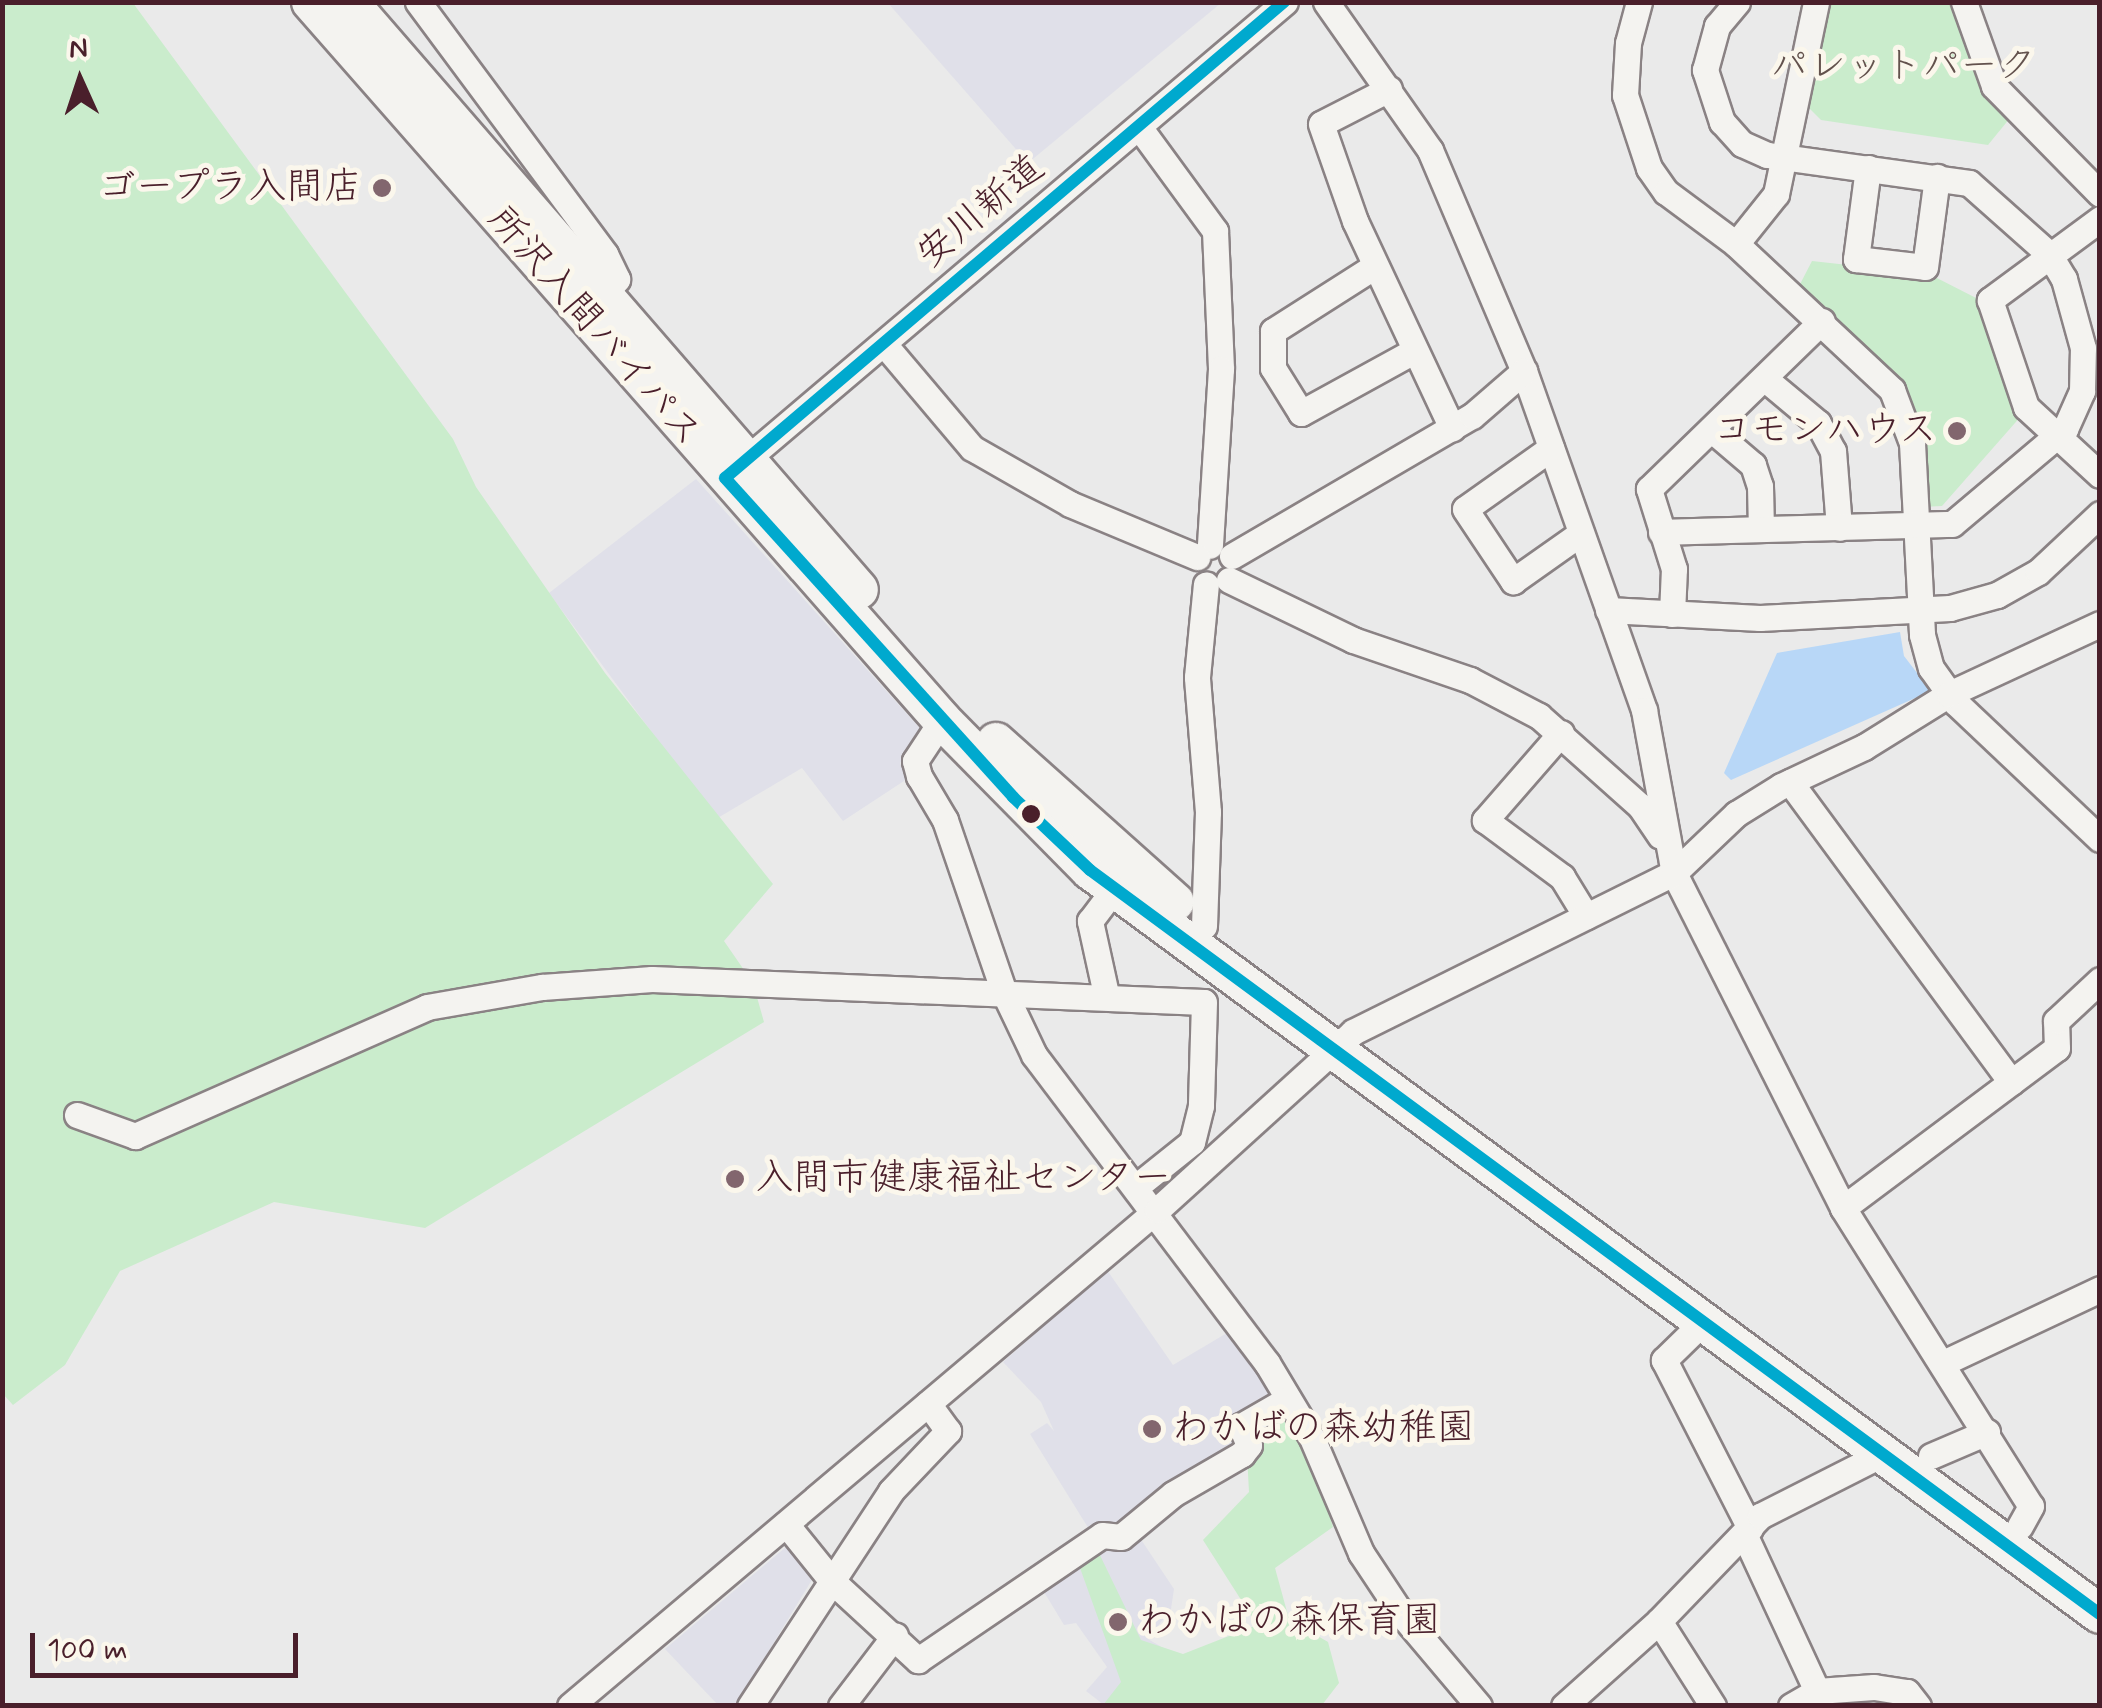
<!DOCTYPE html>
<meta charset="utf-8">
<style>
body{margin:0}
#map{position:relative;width:2102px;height:1708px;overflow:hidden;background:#eaeaea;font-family:Mynerve,"Klee One",sans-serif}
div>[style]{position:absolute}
.built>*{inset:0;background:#e0e0e9}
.green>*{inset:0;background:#caeccc}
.water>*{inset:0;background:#b8d7f7}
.roads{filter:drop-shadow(2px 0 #8a8284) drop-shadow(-2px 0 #8a8284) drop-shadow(0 2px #8a8284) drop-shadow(0 -2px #8a8284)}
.minor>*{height:25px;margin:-12.5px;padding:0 12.5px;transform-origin:12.5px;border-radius:12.5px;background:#f4f3f0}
.highway>*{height:38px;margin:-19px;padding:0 19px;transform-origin:19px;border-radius:19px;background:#f4f3f0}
.bus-1>*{height:12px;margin:-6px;padding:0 6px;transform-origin:6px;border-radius:6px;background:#00a9ce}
.dots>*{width:28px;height:28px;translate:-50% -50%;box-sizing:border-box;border:5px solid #fbf7ec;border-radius:50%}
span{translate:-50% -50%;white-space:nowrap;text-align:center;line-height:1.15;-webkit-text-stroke:10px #fbf7ec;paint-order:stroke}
.park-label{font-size:38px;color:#63524d}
.poi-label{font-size:38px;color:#4a1f2b}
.right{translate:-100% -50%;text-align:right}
.left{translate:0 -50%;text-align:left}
.street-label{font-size:38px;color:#4a1f2b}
.frame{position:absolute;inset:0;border:5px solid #4a1f2b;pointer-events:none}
.north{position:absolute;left:30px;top:30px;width:100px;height:100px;-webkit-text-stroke:8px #fbf7ec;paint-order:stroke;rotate:357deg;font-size:28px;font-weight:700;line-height:40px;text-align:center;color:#4a1f2b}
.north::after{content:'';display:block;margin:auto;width:35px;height:45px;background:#4a1f2b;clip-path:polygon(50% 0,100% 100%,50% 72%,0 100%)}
.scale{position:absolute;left:30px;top:1633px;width:268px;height:45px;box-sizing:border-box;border:5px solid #4a1f2b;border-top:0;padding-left:12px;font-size:30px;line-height:35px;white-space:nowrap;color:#4a1f2b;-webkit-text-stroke:8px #fbf7ec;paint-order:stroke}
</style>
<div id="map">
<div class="built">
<div style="clip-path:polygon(888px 3px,1221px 3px,1028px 163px)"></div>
<div style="clip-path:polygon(696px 479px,925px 734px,900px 763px,907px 779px,843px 821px,802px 768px,716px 819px,549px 593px)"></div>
<div style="clip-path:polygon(1107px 1270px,1173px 1365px,1232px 1330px,1273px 1389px,1241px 1445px,1117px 1531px,1092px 1534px,1030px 1434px,1047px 1423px,1054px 1431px,1041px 1402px,1003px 1362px)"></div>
<div style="clip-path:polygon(1140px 1538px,1174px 1589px,1171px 1609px,1148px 1639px,1190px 1664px,1104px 1705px,1086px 1691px,1107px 1667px,1076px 1623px,1064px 1625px,1038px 1582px,1105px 1541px)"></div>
<div style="clip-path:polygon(786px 1547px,813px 1578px,736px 1705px,718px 1705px,665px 1649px)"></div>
</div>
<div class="green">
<div style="clip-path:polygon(3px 3px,133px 3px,453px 439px,476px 487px,605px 673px,773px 884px,724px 941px,753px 983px,764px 1022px,425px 1228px,274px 1202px,120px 1271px,65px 1365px,13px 1405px,3px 1394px)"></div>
<div style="clip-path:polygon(1827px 3px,1959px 3px,2010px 118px,1988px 145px,1821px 120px,1808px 107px)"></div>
<div style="clip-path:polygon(1812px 261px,1929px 274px,1980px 300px,2022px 415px,1942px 506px,1922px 507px,1898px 387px,1876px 358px,1797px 290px)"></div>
<div style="clip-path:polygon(1275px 1399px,1310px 1453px,1333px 1527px,1275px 1568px,1289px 1619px,1328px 1642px,1339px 1683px,1322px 1705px,1103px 1705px,1121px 1682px,1080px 1568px,1096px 1547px,1141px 1640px,1183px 1654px,1257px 1625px,1203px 1540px,1249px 1492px,1247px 1455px)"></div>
</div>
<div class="water">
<div style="clip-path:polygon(1900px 632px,1904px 656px,1931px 691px,1731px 780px,1724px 773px,1777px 653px)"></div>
</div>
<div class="roads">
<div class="minor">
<div style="left:418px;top:2px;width:314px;rotate:53.4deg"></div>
<div style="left:605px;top:254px;width:28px;rotate:64deg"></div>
<div style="left:617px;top:279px;width:20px;rotate:127deg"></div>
<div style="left:1326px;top:2px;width:181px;rotate:54.9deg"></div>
<div style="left:1430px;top:150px;width:240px;rotate:67deg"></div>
<div style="left:1524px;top:371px;width:360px;rotate:70.5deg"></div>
<div style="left:1644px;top:710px;width:166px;rotate:79.6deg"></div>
<div style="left:1674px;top:873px;width:375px;rotate:63.2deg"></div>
<div style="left:1843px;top:1208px;width:352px;rotate:57.8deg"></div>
<div style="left:2031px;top:1506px;width:23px;rotate:119deg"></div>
<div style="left:1639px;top:2px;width:42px;rotate:105deg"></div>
<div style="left:1628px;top:43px;width:52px;rotate:93.3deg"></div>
<div style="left:1625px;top:95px;width:77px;rotate:71.8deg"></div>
<div style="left:1649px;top:168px;width:29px;rotate:55deg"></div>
<div style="left:1666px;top:192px;width:87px;rotate:36.6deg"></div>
<div style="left:1736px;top:244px;width:214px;rotate:43.1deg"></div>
<div style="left:1892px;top:390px;width:57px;rotate:69.3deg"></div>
<div style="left:1912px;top:443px;width:192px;rotate:87deg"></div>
<div style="left:1922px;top:635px;width:34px;rotate:75deg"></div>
<div style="left:1931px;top:668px;width:43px;rotate:54.5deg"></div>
<div style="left:1956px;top:703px;width:198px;rotate:43.4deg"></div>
<div style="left:1964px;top:2px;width:89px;rotate:70.3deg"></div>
<div style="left:1994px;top:86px;width:151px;rotate:45.5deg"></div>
<div style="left:1389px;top:89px;width:76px;rotate:152.8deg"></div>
<div style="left:1321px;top:124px;width:103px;rotate:70.7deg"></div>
<div style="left:1355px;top:221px;width:229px;rotate:64.9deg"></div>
<div style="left:1139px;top:127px;width:129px;rotate:53.8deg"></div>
<div style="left:1215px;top:231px;width:138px;rotate:87.5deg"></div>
<div style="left:1221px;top:369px;width:177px;rotate:93.6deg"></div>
<div style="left:1868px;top:168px;width:92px;rotate:97.5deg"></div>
<div style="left:1856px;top:259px;width:69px;rotate:6.6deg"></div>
<div style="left:1925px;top:267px;width:91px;rotate:-82.4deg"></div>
<div style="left:2100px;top:219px;width:137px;rotate:143.6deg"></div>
<div style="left:1990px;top:300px;width:113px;rotate:71.4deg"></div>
<div style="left:2026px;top:407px;width:100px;rotate:42.6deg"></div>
<div style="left:1736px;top:244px;width:64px;rotate:-51.3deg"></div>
<div style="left:1776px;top:194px;width:196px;rotate:-78.2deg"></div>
<div style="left:1375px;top:266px;width:121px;rotate:147.5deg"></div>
<div style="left:1273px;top:331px;width:37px;rotate:90deg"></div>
<div style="left:1273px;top:368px;width:53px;rotate:58.1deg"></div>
<div style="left:1301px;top:413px;width:129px;rotate:-28.8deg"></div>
<div style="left:884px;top:344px;width:136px;rotate:49.8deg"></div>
<div style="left:972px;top:448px;width:113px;rotate:29.7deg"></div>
<div style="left:1070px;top:504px;width:138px;rotate:22.7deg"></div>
<div style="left:1764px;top:378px;width:70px;rotate:39.8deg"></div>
<div style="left:1818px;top:423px;width:32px;rotate:62deg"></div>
<div style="left:1833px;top:451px;width:77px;rotate:85.5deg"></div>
<div style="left:1712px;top:430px;width:54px;rotate:40.5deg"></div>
<div style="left:1753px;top:465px;width:22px;rotate:72deg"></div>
<div style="left:1760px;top:486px;width:43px;rotate:88.7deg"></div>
<div style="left:1551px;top:448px;width:105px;rotate:144.7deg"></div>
<div style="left:1465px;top:509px;width:87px;rotate:56.3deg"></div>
<div style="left:1513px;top:581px;width:83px;rotate:-35.2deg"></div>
<div style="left:736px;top:468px;width:720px;rotate:-40.33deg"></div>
<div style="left:1661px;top:532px;width:291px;rotate:-1.6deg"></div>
<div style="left:1952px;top:524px;width:148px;rotate:-40.1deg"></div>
<div style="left:2065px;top:429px;width:42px;rotate:-65.9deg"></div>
<div style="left:2082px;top:391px;width:43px;rotate:-88.7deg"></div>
<div style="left:2083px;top:348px;width:72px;rotate:-105.4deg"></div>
<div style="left:2064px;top:279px;width:29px;rotate:-121deg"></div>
<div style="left:2049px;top:254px;width:107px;rotate:-138.4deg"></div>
<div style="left:1969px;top:183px;width:204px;rotate:-172.1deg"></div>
<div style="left:1767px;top:155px;width:27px;rotate:-156deg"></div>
<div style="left:1742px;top:144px;width:30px;rotate:-132deg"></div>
<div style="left:1722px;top:122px;width:55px;rotate:-108.1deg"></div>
<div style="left:1705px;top:70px;width:46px;rotate:-74.7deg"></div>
<div style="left:1717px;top:26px;width:31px;rotate:-50deg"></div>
<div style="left:1232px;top:556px;width:278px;rotate:-30.3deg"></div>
<div style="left:1472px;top:416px;width:69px;rotate:-40.9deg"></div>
<div style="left:1229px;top:580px;width:138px;rotate:25.8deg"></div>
<div style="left:1353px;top:640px;width:124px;rotate:18.9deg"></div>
<div style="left:1470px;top:680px;width:78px;rotate:27.6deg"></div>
<div style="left:1539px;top:716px;width:135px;rotate:41.7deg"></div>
<div style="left:1640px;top:806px;width:36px;rotate:56deg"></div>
<div style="left:1608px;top:610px;width:152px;rotate:3deg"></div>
<div style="left:1760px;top:618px;width:190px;rotate:-3deg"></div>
<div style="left:1950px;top:608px;width:49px;rotate:-15.5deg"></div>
<div style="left:1997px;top:595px;width:47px;rotate:-29.3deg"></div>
<div style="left:2038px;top:572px;width:85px;rotate:-43.1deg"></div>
<div style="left:1672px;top:614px;width:45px;rotate:-87.5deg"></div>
<div style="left:1674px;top:569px;width:84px;rotate:-107.4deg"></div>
<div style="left:1649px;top:489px;width:241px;rotate:-44.2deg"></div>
<div style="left:942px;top:720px;width:49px;rotate:123.4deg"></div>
<div style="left:915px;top:761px;width:16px;rotate:75deg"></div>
<div style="left:919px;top:776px;width:51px;rotate:59.4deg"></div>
<div style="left:945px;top:820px;width:182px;rotate:71.1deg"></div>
<div style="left:1004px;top:992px;width:70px;rotate:64.5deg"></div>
<div style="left:1034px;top:1055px;width:386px;rotate:52.9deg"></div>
<div style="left:1267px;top:1363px;width:87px;rotate:59deg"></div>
<div style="left:1312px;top:1438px;width:125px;rotate:66.9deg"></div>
<div style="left:1361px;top:1553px;width:74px;rotate:56.5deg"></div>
<div style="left:1402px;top:1615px;width:119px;rotate:49.8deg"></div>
<div style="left:1561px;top:733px;width:116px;rotate:131.1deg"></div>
<div style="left:1485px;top:820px;width:96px;rotate:36.5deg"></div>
<div style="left:1562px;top:877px;width:46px;rotate:58.4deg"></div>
<div style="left:1790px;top:782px;width:373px;rotate:53.6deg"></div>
<div style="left:1204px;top:926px;width:114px;rotate:-88deg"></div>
<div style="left:1208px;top:812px;width:135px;rotate:-94.7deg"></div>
<div style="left:1197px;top:677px;width:93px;rotate:-84.5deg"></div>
<div style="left:1106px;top:994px;width:75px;rotate:-102.4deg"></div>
<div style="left:1090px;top:921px;width:41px;rotate:-52.9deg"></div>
<div style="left:77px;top:1115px;width:62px;rotate:19.9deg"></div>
<div style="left:135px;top:1136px;width:319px;rotate:-23.8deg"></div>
<div style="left:427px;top:1007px;width:117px;rotate:-9.9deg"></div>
<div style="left:542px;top:987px;width:110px;rotate:-4.2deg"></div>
<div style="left:652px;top:979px;width:552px;rotate:2.39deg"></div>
<div style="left:1204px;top:1002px;width:104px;rotate:91.7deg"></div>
<div style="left:1201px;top:1106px;width:37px;rotate:104deg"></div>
<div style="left:1192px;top:1142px;width:70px;rotate:141.3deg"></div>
<div style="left:1843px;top:1208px;width:267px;rotate:-36.8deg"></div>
<div style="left:2057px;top:1048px;width:27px;rotate:-92deg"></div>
<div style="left:2056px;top:1021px;width:60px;rotate:-43deg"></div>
<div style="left:1706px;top:1319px;width:59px;rotate:135.7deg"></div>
<div style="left:1664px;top:1360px;width:189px;rotate:62.9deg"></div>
<div style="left:1943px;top:1363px;width:174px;rotate:-25.2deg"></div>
<div style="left:1931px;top:1456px;width:61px;rotate:-23.2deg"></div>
<div style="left:786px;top:1524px;width:73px;rotate:51.1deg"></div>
<div style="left:832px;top:1581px;width:117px;rotate:42.6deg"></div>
<div style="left:918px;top:1660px;width:222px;rotate:-34.2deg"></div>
<div style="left:1102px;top:1535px;width:19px;rotate:6deg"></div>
<div style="left:1121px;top:1537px;width:67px;rotate:-39.6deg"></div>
<div style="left:1173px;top:1494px;width:80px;rotate:-30.1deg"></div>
<div style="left:1242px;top:1454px;width:11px;rotate:-52deg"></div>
<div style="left:1249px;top:1445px;width:21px;rotate:-113deg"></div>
<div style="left:1241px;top:1426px;width:54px;rotate:-29.9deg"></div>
<div style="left:1745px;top:1536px;width:171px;rotate:65.1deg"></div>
<div style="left:1659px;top:1621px;width:101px;rotate:57.6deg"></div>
<div style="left:570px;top:1706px;width:768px;rotate:-40.2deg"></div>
<div style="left:1157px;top:1210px;width:265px;rotate:-42.2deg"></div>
<div style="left:1353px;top:1032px;width:358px;rotate:-26.4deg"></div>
<div style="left:1674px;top:873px;width:86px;rotate:-43.6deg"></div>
<div style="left:1736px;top:814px;width:53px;rotate:-31.9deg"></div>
<div style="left:1781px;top:786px;width:92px;rotate:-25.2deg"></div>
<div style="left:1864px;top:747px;width:100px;rotate:-31.9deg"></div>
<div style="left:1949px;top:694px;width:166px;rotate:-24.9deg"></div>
<div style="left:750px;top:1706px;width:257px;rotate:-56.7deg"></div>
<div style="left:891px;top:1491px;width:83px;rotate:-46.5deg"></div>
<div style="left:948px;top:1431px;width:34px;rotate:-126deg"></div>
<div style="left:841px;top:1706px;width:89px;rotate:-52.7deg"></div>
<div style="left:1564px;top:1706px;width:127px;rotate:-41.8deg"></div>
<div style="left:1659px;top:1621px;width:146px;rotate:-46.1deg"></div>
<div style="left:1760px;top:1516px;width:141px;rotate:-26.9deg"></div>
<div style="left:1791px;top:1706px;width:30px;rotate:-30deg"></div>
<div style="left:1817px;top:1691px;width:57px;rotate:-4deg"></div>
<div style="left:1874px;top:1687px;width:33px;rotate:9deg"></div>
<div style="left:1907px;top:1692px;width:18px;rotate:52deg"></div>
</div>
<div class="highway">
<div style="left:311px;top:2px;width:956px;rotate:48.69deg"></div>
<div style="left:942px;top:720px;width:211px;rotate:45.4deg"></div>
<div style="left:1090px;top:870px;width:1254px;rotate:36.38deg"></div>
<div style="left:349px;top:2px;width:778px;rotate:49.06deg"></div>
<div style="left:996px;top:742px;width:240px;rotate:41.8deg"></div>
</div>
</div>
<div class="bus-1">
<div style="left:1284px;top:2px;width:734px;rotate:139.58deg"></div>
<div style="left:725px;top:478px;width:430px;rotate:47.9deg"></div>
<div style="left:1013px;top:797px;width:106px;rotate:43.5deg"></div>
<div style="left:1090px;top:870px;width:1254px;rotate:36.38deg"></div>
</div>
<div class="dots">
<div style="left:382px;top:188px;background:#82666e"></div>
<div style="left:1957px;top:431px;background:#82666e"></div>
<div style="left:1031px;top:814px;background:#4a1f2b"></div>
<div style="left:735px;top:1179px;background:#82666e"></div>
<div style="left:1152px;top:1429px;background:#82666e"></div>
<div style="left:1118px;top:1622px;background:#82666e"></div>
</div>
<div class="park-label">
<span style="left:1903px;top:67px">パレットパーク</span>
</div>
<div class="poi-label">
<span class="right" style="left:362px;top:188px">ゴープラ入間店</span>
<span class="right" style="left:1937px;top:431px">コモンハウス</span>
<span class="left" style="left:755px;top:1179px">入間市健康福祉センター</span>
<span class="left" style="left:1172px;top:1429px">わかばの森幼稚園</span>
<span class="left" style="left:1138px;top:1622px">わかばの森保育園</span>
</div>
<div class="street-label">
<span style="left:981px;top:212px;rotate:-40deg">安川新道</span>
<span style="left:594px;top:327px;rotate:49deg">所沢入間バイパス</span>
</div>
<div class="frame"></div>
<div class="north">N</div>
<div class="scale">100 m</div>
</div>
